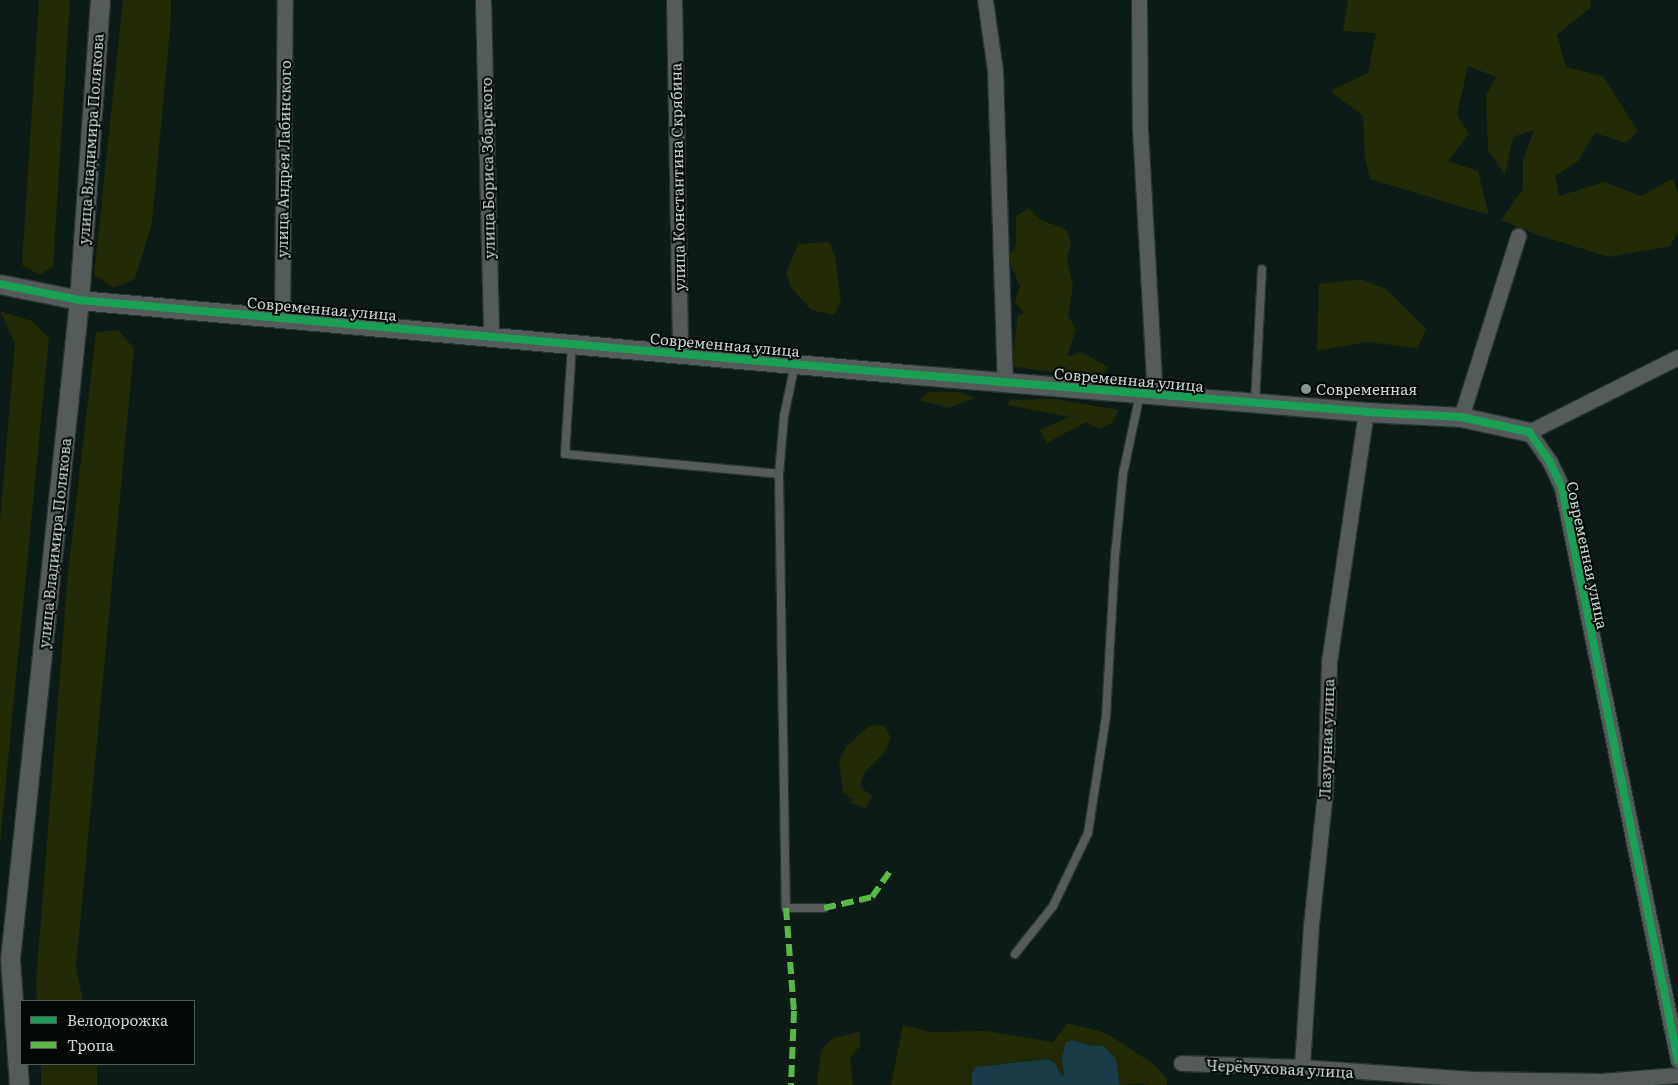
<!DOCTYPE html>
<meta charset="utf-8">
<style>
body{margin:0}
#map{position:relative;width:1678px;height:1085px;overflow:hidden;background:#0c1b16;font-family:Literata,serif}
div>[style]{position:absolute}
.green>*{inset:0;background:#212a04;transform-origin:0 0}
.water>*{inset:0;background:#183c47}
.roads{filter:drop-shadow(1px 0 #28342f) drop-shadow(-1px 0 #28342f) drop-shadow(0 1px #28342f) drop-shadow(0 -1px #28342f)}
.service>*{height:8px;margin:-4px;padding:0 4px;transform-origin:4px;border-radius:4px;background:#545b5a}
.minor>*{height:15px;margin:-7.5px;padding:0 7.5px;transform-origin:7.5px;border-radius:7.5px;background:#545b5a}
.tertiary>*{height:19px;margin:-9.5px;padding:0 9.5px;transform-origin:9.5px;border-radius:9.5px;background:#545b5a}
.quiet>*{height:6px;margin-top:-3px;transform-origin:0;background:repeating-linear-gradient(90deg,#58b947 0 12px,transparent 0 18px)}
.cycleway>*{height:8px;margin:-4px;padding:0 4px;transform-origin:4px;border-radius:4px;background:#1a9f57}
.dots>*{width:14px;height:14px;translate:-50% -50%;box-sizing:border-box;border:2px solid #020806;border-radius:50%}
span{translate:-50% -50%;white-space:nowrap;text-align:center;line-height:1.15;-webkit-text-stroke:4px #020806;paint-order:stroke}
.street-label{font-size:15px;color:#c9d8d2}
.poi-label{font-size:15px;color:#c9d8d2}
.left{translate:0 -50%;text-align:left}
.legend{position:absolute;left:20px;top:1000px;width:175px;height:65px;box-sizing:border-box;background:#020806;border:1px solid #525b58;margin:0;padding:6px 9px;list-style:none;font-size:15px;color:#c9d8d2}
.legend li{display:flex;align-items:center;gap:10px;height:25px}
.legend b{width:25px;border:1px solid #525b58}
</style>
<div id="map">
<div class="green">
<div style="clip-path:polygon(39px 0,70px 0,53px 267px,39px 275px,22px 265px)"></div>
<div style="clip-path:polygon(123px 0,171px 0,171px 18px,152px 224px,135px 279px,114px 288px,94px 275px)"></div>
<div style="clip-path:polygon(1348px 0,1591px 0,1590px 8px,1557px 35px,1566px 67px,1603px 76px,1638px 131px,1626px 143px,1595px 133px,1578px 161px,1555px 176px,1559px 196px,1604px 182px,1641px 196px,1673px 178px,1678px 193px,1678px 231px,1670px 246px,1609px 257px,1538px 235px,1501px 220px,1523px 189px,1523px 161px,1534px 130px,1513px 137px,1505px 175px,1488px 150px,1486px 95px,1496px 77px,1468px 66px,1457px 115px,1469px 134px,1448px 161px,1478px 171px,1489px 215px,1370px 179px,1365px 159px,1363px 116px,1330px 91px,1368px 73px,1376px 33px,1343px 31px)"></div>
<div style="clip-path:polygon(1029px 208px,1039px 219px,1067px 230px,1071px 244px,1067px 259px,1073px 286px,1068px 316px,1076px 329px,1067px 357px,1082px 352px,1108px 367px,1101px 379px,1011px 366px,1018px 315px,1024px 313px,1014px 302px,1020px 287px,1008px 258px,1016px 245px,1016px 216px)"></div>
<div style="clip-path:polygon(829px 242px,835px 256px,841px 302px,834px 315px,811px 310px,791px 287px,786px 273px,798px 244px)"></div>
<div style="clip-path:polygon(1361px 279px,1386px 289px,1426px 329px,1418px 348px,1366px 342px,1317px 351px,1319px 284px)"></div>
<div style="clip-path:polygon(0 311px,32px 321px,49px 338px,0 843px,0 520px,15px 343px)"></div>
<div style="clip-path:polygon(118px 330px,134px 348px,76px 967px,83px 1001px,37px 1001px,36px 983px,68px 572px,96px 332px)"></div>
<div style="clip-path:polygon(928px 392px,959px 392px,975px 398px,948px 408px,919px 400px)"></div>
<div style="clip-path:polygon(1056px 399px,1119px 410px,1112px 423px,1099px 429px,1086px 422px,1047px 443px,1040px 430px,1069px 417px,1007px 405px,1010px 400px)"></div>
<div style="clip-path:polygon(884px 725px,891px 738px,885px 752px,864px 773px,860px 787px,872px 796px,865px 809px,850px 802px,853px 800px,843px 792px,839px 761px,846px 747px,869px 726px)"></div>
<div style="clip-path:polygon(1068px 1023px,1106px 1033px,1152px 1063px,1167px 1078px,1167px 1085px,1146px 1085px,1145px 1083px,1120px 1085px,1120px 1078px,1104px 1046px,1093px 1046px,1072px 1040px,1065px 1076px,1061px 1075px,1055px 1063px,1048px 1059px,997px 1064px,972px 1073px,972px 1085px,891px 1085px,903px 1025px,930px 1032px,986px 1031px,1053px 1042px)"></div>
<div style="clip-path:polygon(860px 1031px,860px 1046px,850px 1058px,853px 1085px,817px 1085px,821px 1050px,831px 1039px)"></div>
<div style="left:41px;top:1064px;width:56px;height:21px"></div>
</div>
<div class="water">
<div style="clip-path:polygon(1072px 1040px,1093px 1046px,1104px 1046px,1116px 1059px,1120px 1085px,972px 1085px,972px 1073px,976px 1067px,1048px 1059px,1055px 1063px,1061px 1075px,1064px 1076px,1062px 1058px,1066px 1042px)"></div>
</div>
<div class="roads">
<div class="service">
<div style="left:572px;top:344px;width:110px;rotate:93.6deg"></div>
<div style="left:565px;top:454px;width:215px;rotate:5.3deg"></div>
<div style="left:795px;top:364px;width:53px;rotate:101.9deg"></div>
<div style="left:784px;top:416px;width:58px;rotate:94.9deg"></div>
<div style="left:779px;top:474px;width:434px;rotate:89.1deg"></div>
<div style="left:786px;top:908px;width:38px"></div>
<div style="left:1255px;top:403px;width:134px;rotate:-87deg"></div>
<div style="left:1015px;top:954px;width:61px;rotate:-51.6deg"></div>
<div style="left:1053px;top:906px;width:81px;rotate:-64.4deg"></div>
<div style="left:1088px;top:833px;width:117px;rotate:-81.2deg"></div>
<div style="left:1106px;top:717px;width:161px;rotate:-86.8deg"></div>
<div style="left:1115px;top:556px;width:82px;rotate:-84.4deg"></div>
<div style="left:1123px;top:474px;width:82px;rotate:-78deg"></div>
</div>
<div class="minor">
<div style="left:483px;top:0;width:337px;rotate:88.6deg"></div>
<div style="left:674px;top:0;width:354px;rotate:89deg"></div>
<div style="left:985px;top:0;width:71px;rotate:81.9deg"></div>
<div style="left:995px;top:70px;width:312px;rotate:88.2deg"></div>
<div style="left:1139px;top:0;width:129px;rotate:89.6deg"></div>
<div style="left:1140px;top:129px;width:266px;rotate:86.8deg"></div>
<div style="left:282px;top:318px;width:318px;rotate:-89.5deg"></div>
<div style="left:1678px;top:357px;width:167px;rotate:153.3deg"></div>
<div style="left:1529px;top:432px;width:37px;rotate:55deg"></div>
<div style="left:1550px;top:462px;width:29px;rotate:65deg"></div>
<div style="left:1562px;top:488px;width:584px;rotate:78.54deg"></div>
<div style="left:1461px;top:417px;width:190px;rotate:-72.5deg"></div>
<div style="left:1181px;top:1063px;width:121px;rotate:1.9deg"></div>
<div style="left:1302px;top:1067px;width:170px;rotate:4deg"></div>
<div style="left:1472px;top:1079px;width:129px;rotate:0.9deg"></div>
<div style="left:1601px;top:1081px;width:77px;rotate:-4.5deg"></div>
<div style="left:1302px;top:1067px;width:142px;rotate:-86.4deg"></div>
<div style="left:1311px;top:925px;width:134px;rotate:-84deg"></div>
<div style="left:1325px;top:792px;width:130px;rotate:-88.2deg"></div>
<div style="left:1329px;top:662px;width:253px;rotate:-81.6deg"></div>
</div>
<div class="tertiary">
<div style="left:0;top:284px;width:81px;rotate:11.4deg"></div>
<div style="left:79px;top:300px;width:830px;rotate:5.11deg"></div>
<div style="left:906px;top:374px;width:462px;rotate:4.7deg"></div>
<div style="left:1366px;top:412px;width:95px;rotate:3deg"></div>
<div style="left:1461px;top:417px;width:70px;rotate:12.4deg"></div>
<div style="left:19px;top:1085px;width:126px;rotate:-94.1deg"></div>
<div style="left:10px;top:959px;width:663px;rotate:-84.02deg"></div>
<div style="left:79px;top:300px;width:301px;rotate:-86deg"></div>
</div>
</div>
<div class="quiet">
<div style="left:786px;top:908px;width:103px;rotate:85.6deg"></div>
<div style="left:794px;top:1011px;width:74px;rotate:92.3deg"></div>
<div style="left:824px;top:908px;width:49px;rotate:-12.9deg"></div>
<div style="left:872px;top:897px;width:32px;rotate:-55deg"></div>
</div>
<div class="cycleway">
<div style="left:0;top:284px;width:81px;rotate:11.4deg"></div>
<div style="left:79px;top:300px;width:830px;rotate:5.11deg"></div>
<div style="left:906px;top:374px;width:462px;rotate:4.7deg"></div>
<div style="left:1366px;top:412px;width:95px;rotate:3deg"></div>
<div style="left:1461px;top:417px;width:70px;rotate:12.4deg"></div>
<div style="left:1529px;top:432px;width:37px;rotate:55deg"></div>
<div style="left:1550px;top:462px;width:29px;rotate:65deg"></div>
<div style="left:1562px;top:488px;width:584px;rotate:78.54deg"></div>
</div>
<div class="dots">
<div style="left:1306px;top:389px;background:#879690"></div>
</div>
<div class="street-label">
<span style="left:90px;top:139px;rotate:-86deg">улица Владимира Полякова</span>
<span style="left:283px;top:159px;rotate:-89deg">улица Андрея Лабинского</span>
<span style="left:487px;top:168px;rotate:-91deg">улица Бориса Збарского</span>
<span style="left:677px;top:177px;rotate:-91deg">улица Константина Скрябина</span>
<span style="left:322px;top:308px;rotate:5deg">Современная улица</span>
<span style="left:725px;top:344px;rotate:5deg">Современная улица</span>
<span style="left:1129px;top:379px;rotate:5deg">Современная улица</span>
<span style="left:54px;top:543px;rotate:-84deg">улица Владимира Полякова</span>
<span style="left:1588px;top:555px;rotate:78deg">Современная улица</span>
<span style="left:1326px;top:739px;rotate:-88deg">Лазурная улица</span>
<span style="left:1280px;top:1068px;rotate:3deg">Черёмуховая улица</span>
</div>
<div class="poi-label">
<span class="left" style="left:1316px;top:389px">Современная</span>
</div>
<ul class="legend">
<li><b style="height:6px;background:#1a9f57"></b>Велодорожка</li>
<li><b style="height:6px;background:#58b947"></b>Тропа</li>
</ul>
</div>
